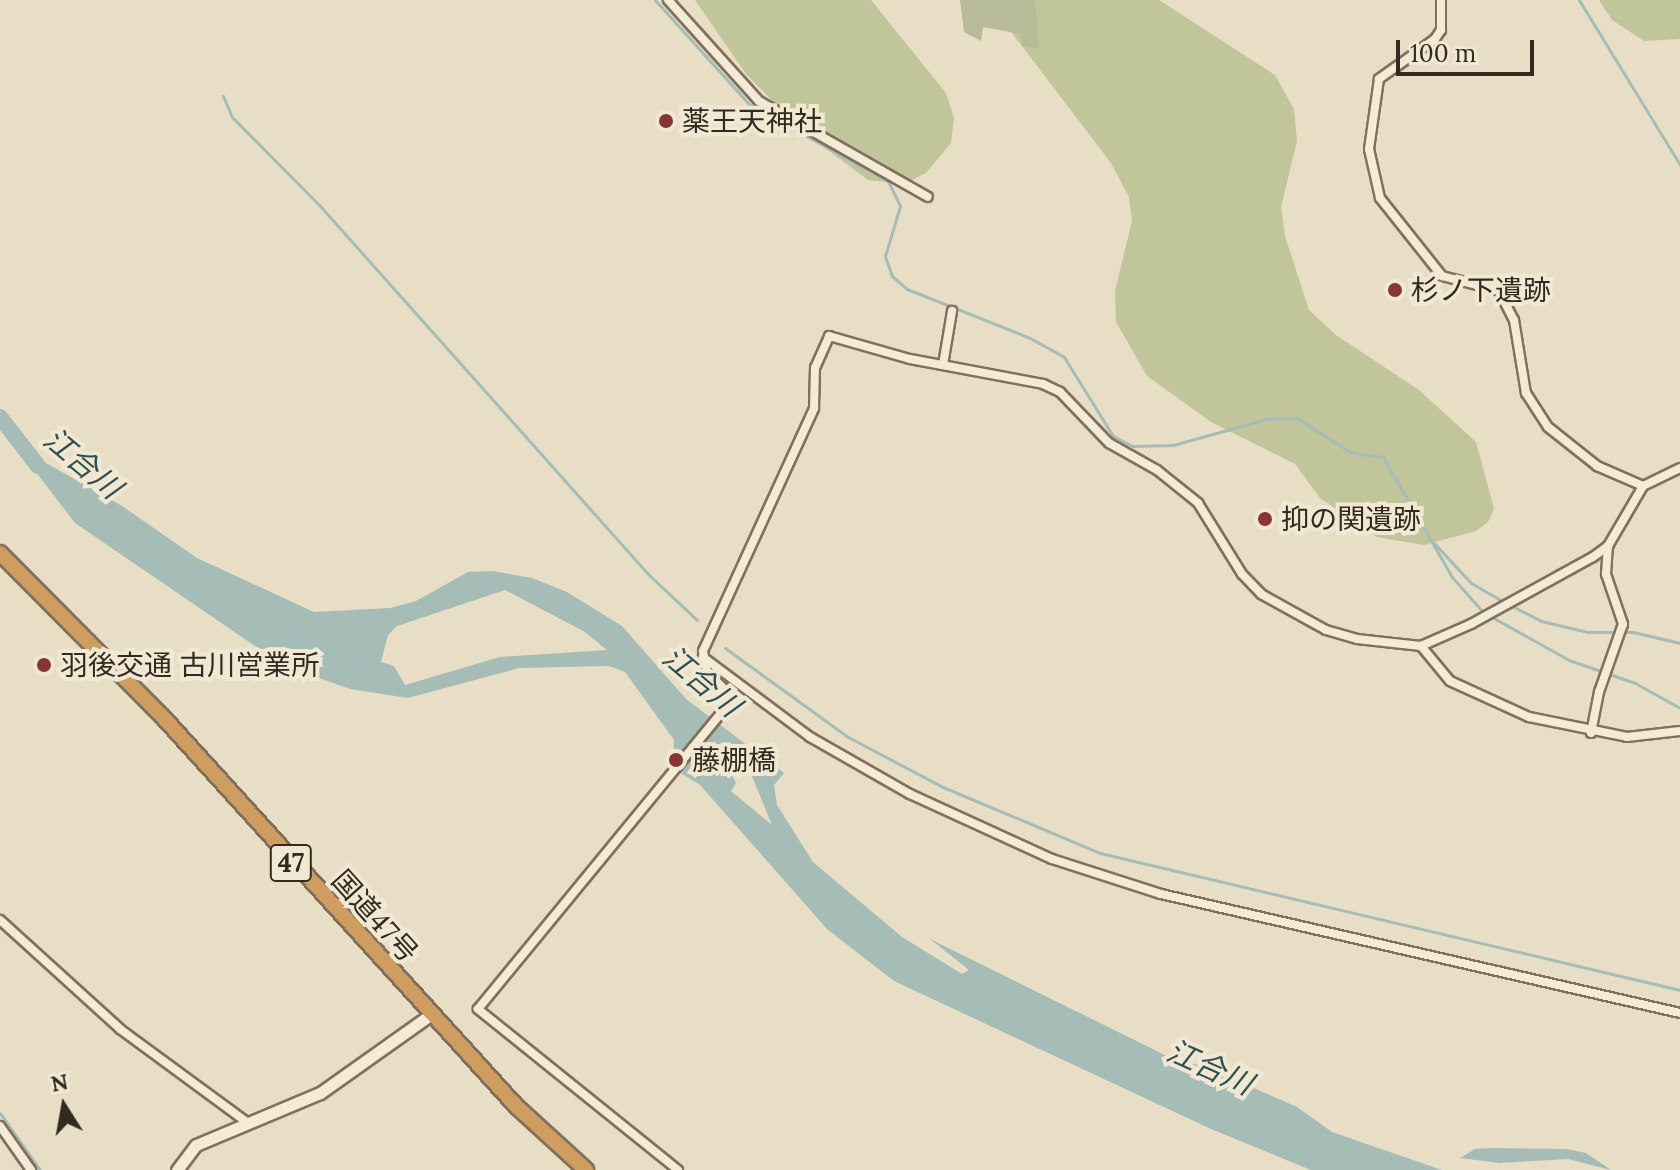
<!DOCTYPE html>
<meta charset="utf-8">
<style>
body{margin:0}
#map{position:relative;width:1680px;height:1170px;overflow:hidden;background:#e8dec5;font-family:Lora,"Noto Sans JP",serif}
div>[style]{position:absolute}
.green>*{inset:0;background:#c0c59a}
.cemetery>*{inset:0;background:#b7bb98}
.water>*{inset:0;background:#a6bcb6}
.stream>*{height:3px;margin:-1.5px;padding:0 1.5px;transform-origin:1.5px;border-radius:1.5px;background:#a6bcb6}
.river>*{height:16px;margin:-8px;padding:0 8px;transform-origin:8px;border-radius:8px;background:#a6bcb6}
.roads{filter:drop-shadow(2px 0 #81705d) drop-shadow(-2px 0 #81705d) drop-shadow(0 2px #81705d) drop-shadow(0 -2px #81705d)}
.street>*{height:8px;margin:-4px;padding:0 4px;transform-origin:4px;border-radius:4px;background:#f4ebd7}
.secondary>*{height:11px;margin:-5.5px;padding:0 5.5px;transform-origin:5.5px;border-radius:5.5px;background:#f4ebd7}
.highway>*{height:14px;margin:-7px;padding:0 7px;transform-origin:7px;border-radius:7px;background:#ce9d5f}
.dots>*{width:22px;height:22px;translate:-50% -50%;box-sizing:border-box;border:4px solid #f1e8d3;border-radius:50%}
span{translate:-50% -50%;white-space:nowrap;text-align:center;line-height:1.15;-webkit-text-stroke:8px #f1e8d3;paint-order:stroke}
.shield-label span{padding:2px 6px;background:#f1e8d3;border:2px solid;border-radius:6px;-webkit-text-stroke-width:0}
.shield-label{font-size:26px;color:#33291f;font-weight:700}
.poi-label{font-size:28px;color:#33291f}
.left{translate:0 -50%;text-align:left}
.street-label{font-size:28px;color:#33291f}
.water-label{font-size:30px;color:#30514f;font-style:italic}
.north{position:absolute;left:24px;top:1066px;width:80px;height:80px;-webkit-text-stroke:6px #f1e8d3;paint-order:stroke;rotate:349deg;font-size:22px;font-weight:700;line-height:32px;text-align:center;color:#33291f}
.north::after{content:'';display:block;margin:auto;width:28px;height:36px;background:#33291f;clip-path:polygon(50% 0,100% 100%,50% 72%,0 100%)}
.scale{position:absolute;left:1396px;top:40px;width:138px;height:36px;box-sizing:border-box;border:4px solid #33291f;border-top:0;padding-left:10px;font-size:24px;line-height:28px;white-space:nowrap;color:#33291f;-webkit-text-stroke:6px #f1e8d3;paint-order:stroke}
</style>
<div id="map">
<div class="green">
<div style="clip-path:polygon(695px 0,871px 0,946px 93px,954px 118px,951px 143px,926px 173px,904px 184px,868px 180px,800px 129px,746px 74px)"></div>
<div style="clip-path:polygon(976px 0,1159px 0,1275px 75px,1294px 109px,1297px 141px,1281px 207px,1285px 236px,1309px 310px,1336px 335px,1419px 390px,1476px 442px,1494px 509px,1488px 522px,1476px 531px,1424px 545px,1377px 537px,1320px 498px,1295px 464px,1211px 422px,1147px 376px,1116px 322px,1115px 291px,1132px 221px,1129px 197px,1111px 163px,1002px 20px)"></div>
<div style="clip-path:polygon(1599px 0,1680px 0,1680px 39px,1644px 41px,1612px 20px)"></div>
</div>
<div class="cemetery">
<div style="clip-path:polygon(960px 0,1035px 0,1039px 49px,1022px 46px,1021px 34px,983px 27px,981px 41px,964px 32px)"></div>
</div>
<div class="water">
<div style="clip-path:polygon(evenodd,16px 446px,122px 506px,197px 558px,314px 612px,390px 608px,416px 601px,468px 572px,493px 571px,532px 578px,567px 592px,622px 626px,686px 699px,784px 773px,774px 785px,777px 805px,813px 862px,902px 937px,962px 974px,969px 970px,930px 939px,1181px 1063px,1201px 1065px,1297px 1107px,1332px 1132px,1442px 1170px,1311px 1170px,1211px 1129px,894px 981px,827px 929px,700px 785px,673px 768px,674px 740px,625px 672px,609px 666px,519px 668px,408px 698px,350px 689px,308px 674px,255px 646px,75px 523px,16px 446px,505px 590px,585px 632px,607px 650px,500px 657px,405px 685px,394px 666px,381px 662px,388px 635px,397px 626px,505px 590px,16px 446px,725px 746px,731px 759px,749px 769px,772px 825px,731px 791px,736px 783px,720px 752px,725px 746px)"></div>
<div style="clip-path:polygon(1492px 1148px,1567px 1149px,1586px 1153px,1611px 1170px,1568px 1159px,1500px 1163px,1460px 1158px,1475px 1149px)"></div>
</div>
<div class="stream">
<div style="left:655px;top:0;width:140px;rotate:47.9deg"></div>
<div style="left:749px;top:104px;width:159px;rotate:29deg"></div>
<div style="left:888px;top:181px;width:28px;rotate:64deg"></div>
<div style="left:900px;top:206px;width:52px;rotate:106.7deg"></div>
<div style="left:885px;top:256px;width:21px;rotate:71deg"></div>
<div style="left:892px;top:276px;width:20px;rotate:41deg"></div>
<div style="left:907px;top:289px;width:132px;rotate:21.7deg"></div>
<div style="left:1030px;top:338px;width:39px;rotate:29deg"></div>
<div style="left:1064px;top:357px;width:93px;rotate:58.2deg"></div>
<div style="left:1113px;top:436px;width:22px;rotate:27deg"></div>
<div style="left:1133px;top:446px;width:40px;rotate:-1.4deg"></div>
<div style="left:1173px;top:445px;width:98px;rotate:-15.5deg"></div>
<div style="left:1267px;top:419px;width:30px;rotate:-2deg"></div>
<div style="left:1297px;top:418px;width:63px;rotate:32.7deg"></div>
<div style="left:1350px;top:452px;width:33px;rotate:9deg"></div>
<div style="left:1383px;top:457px;width:138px;rotate:60.1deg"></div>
<div style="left:1452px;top:577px;width:47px;rotate:48.5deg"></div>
<div style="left:1483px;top:612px;width:98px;rotate:29.2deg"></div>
<div style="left:1569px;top:660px;width:70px;rotate:19.2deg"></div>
<div style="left:1635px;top:683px;width:51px;rotate:29.1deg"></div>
<div style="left:1579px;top:0;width:193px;rotate:58.5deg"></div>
<div style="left:223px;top:96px;width:23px;rotate:67deg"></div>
<div style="left:232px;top:117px;width:127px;rotate:45.3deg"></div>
<div style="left:321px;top:207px;width:492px;rotate:48.3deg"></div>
<div style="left:648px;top:574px;width:67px;rotate:43.2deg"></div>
<div style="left:1434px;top:543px;width:54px;rotate:47.2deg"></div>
<div style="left:1471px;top:583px;width:38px;rotate:30deg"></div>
<div style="left:1510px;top:605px;width:35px;rotate:27deg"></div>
<div style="left:1541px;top:621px;width:48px;rotate:13.2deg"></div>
<div style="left:1588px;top:632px;width:45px"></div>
<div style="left:1633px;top:632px;width:48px;rotate:13.2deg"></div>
<div style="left:725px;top:648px;width:152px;rotate:35.9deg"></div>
<div style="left:848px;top:737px;width:107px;rotate:27.8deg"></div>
<div style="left:943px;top:787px;width:170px;rotate:22.8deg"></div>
<div style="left:1100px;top:853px;width:596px;rotate:13.29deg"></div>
<div style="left:0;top:1113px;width:70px;rotate:54.9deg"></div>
</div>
<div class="river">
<div style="left:0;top:417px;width:62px;rotate:52.2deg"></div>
</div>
<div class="roads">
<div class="street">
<div style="left:668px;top:0;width:136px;rotate:48deg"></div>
<div style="left:759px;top:101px;width:194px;rotate:29.6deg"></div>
<div style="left:1441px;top:0;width:30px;rotate:90deg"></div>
<div style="left:1441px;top:30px;width:11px;rotate:124deg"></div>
<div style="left:1435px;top:39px;width:69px;rotate:144.5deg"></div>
<div style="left:1379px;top:79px;width:71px;rotate:98.1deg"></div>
<div style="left:1369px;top:149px;width:50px;rotate:77.3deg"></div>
<div style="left:1380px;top:198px;width:100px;rotate:51.5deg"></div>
<div style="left:1442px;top:276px;width:59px;rotate:14.7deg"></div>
<div style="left:1499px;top:291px;width:33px;rotate:63deg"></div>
<div style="left:1514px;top:320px;width:74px;rotate:80.7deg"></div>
<div style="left:1526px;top:393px;width:40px;rotate:57.1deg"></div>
<div style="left:1548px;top:427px;width:63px;rotate:38.5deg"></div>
<div style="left:1597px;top:466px;width:50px;rotate:23.5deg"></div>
<div style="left:943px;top:365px;width:55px;rotate:-80.5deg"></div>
<div style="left:1421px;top:646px;width:45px;rotate:50.4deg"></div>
<div style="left:1450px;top:681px;width:87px;rotate:24.5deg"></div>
<div style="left:1529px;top:717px;width:100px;rotate:11.5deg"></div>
<div style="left:1627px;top:737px;width:53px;rotate:-6.5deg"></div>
<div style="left:703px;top:657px;width:134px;rotate:36.8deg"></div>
<div style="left:810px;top:737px;width:115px;rotate:29.7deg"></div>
<div style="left:910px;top:794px;width:156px;rotate:24.6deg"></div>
<div style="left:1052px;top:859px;width:114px;rotate:17.8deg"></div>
<div style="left:1161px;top:894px;width:532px;rotate:12.91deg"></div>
<div style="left:1591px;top:733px;width:42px;rotate:-79deg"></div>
<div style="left:1599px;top:692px;width:72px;rotate:-70.6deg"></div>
<div style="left:1623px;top:624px;width:53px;rotate:-108.8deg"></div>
<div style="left:1606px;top:574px;width:28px;rotate:-86deg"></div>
<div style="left:0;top:920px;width:162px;rotate:42.2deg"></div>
<div style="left:120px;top:1029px;width:159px;rotate:36.3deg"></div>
<div style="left:0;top:1126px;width:54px;rotate:54.8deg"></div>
<div style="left:678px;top:1170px;width:257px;rotate:-141.2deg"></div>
<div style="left:478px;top:1009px;width:391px;rotate:-50.6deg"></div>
<div style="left:726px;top:707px;width:15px;rotate:-86deg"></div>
<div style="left:727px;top:692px;width:28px;rotate:-135deg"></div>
<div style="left:707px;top:672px;width:21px;rotate:-101deg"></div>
<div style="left:703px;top:651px;width:267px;rotate:-65.4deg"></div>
<div style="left:814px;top:408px;width:40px;rotate:-88.6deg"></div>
<div style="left:815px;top:368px;width:35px;rotate:-66deg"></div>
<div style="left:829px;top:336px;width:84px;rotate:15.9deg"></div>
<div style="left:910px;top:359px;width:135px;rotate:10.6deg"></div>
<div style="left:1043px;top:384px;width:19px;rotate:25deg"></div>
<div style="left:1060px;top:392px;width:71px;rotate:46.1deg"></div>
<div style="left:1109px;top:443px;width:55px;rotate:29.4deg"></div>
<div style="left:1157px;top:470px;width:53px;rotate:38.8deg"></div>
<div style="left:1198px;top:503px;width:84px;rotate:58.2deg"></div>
<div style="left:1242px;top:574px;width:28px;rotate:46deg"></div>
<div style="left:1261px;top:594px;width:74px;rotate:29deg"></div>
<div style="left:1326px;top:630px;width:32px;rotate:16deg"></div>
<div style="left:1357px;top:639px;width:64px;rotate:6.2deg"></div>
<div style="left:1421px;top:646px;width:55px;rotate:-23.7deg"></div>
<div style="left:1471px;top:624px;width:139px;rotate:-28.8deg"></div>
<div style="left:1593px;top:557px;width:19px;rotate:-36deg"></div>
<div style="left:1608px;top:546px;width:69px;rotate:-59.7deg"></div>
<div style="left:1643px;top:486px;width:41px;rotate:-25.9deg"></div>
</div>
<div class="secondary">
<div style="left:177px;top:1170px;width:31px;rotate:-53deg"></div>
<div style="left:196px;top:1145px;width:134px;rotate:-22.8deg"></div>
<div style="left:320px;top:1093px;width:135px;rotate:-35.3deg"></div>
</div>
<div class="highway">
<div style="left:0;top:553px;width:231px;rotate:45.2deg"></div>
<div style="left:163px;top:717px;width:525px;rotate:47.78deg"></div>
<div style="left:516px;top:1106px;width:95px;rotate:42.4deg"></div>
</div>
</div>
<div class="dots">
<div style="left:666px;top:121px;background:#893435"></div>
<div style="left:1395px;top:290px;background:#893435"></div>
<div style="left:1265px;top:519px;background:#893435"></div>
<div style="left:44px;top:665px;background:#893435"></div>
<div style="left:676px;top:760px;background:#893435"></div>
</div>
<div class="shield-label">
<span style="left:291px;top:863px">47</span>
</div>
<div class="poi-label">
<span class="left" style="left:682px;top:121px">薬王天神社</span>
<span class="left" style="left:1411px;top:290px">杉ノ下遺跡</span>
<span class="left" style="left:1281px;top:519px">抑の関遺跡</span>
<span class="left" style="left:60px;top:665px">羽後交通 古川営業所</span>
<span class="left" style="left:692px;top:760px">藤棚橋</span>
</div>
<div class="street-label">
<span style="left:375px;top:916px;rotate:48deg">国道47号</span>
</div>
<div class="water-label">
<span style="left:83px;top:463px;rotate:40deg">江合川</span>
<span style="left:702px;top:681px;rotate:40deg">江合川</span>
<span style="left:1210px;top:1067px;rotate:24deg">江合川</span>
</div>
<div class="north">N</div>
<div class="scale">100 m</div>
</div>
